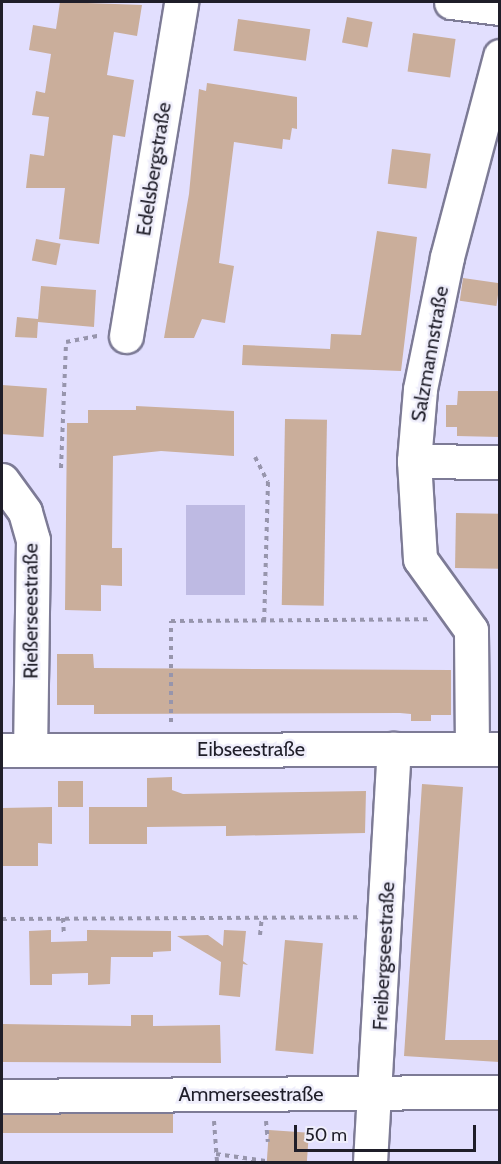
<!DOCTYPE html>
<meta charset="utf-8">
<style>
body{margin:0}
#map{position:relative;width:501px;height:1164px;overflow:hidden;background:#e2dffe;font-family:Cabin,sans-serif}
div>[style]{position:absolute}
.green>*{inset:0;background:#bebae3;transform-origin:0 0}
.building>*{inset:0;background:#caae9b;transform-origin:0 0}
.path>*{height:4px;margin-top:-2px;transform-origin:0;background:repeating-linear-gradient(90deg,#9795ac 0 4.5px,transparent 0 9px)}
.roads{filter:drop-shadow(2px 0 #7d7b96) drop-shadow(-2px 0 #7d7b96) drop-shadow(0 2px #7d7b96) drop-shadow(0 -2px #7d7b96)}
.minor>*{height:33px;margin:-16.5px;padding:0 16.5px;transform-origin:16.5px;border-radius:16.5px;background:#fff}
span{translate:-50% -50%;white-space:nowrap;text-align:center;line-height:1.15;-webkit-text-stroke:5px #efeefb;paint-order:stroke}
.street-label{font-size:20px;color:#1f1e29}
.frame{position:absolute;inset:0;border:3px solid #1f1e29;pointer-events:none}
.scale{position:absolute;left:294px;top:1125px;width:182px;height:27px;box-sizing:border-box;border:3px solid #1f1e29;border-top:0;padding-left:8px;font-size:18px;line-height:21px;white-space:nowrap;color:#1f1e29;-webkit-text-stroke:4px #efeefb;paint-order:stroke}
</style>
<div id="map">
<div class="green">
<div style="left:186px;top:505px;width:59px;height:90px"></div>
</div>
<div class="building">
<div style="clip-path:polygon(60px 2px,142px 5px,137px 36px,114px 32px,107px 75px,134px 80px,125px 137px,113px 135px,99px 244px,59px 239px,65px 188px,26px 188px,30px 154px,44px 156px,49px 117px,32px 115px,36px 91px,45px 93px,51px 54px,29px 50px,33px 25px,56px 29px)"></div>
<div style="left:347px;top:17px;width:26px;height:26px;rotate:11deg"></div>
<div style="left:238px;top:19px;width:73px;height:32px;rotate:8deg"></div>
<div style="left:413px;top:33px;width:43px;height:39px;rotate:8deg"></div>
<div style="clip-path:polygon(207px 83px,297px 97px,297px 129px,292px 128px,290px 140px,283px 139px,282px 149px,234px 142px,219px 263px,234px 266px,225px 323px,202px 319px,194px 338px,164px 338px,189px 194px,199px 89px,206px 91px)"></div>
<div style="left:392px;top:149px;width:39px;height:35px;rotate:7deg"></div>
<div style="clip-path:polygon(377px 231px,417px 237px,401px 371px,242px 365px,243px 345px,330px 349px,331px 334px,361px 335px)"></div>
<div style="left:36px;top:239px;width:25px;height:22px;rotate:11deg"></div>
<div style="left:463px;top:278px;width:37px;height:23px;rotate:8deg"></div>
<div style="clip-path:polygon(41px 286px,96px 290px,94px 327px,38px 322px,37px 338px,15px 337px,17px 317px,38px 319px)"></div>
<div style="left:2px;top:385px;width:45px;height:49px;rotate:4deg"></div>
<div style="clip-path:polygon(458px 391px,500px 391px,500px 437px,457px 436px,457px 427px,446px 427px,446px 405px,457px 405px)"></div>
<div style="clip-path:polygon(136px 406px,234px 411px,234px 456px,161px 451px,113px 456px,112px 548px,122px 548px,122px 586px,101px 585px,101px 611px,65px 610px,67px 423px,88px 423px,88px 410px,136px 410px)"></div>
<div style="left:285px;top:419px;width:42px;height:186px;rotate:1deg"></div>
<div style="left:456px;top:513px;width:44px;height:55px;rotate:1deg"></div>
<div style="clip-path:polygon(57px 654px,93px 654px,94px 668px,451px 670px,451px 715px,431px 715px,431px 721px,411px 721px,411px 714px,400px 713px,94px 714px,94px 705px,57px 705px)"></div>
<div style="clip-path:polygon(172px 777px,172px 790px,183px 794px,366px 791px,365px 833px,226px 836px,226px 826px,147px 827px,147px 844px,89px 844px,89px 807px,147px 807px,147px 778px)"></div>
<div style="left:58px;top:781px;width:25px;height:26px"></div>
<div style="clip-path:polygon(422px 784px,463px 787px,445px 1040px,499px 1040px,499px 1062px,404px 1056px)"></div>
<div style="clip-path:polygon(52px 807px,52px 844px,38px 843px,38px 866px,2px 866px,2px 808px)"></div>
<div style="clip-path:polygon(51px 930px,51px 942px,87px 941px,87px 930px,171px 931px,171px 951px,153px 952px,153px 957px,111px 957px,110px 984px,88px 985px,88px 973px,52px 974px,52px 985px,30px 985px,29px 931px)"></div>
<div style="clip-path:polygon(224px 930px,246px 931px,243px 961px,248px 965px,243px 964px,240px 997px,219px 995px,221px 962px,177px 936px,208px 935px,223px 946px)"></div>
<div style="left:285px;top:940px;width:38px;height:111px;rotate:5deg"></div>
<div style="clip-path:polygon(131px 1015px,153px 1015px,153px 1026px,220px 1025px,221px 1063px,2px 1062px,2px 1024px,131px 1026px)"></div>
<div style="left:173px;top:1113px;width:20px;height:171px;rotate:90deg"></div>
<div style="left:269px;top:1130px;width:40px;height:32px;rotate:4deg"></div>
</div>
<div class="path">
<div style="left:255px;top:457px;width:28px;rotate:63deg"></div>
<div style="left:268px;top:482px;width:139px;rotate:91.6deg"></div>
<div style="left:61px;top:468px;width:126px;rotate:-87.7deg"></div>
<div style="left:66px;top:342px;width:33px;rotate:-11deg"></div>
<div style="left:171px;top:722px;width:101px;rotate:-90deg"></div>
<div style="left:171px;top:621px;width:257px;rotate:-0.4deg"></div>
<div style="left:63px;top:918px;width:18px;rotate:87deg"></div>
<div style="left:2px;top:919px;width:356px;rotate:-0.3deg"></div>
<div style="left:260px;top:935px;width:18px;rotate:-84deg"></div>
<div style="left:214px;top:1121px;width:41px;rotate:85.8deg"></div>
<div style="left:266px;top:1121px;width:21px;rotate:85deg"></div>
<div style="left:216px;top:1154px;width:50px;rotate:8deg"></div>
</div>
<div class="roads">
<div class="minor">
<div style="left:451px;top:2px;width:49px;rotate:7deg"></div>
<div style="left:126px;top:336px;width:338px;rotate:-80.6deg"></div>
<div style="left:414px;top:461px;width:86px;rotate:0.7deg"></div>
<div style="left:2px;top:480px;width:39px;rotate:54deg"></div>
<div style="left:25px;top:512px;width:29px;rotate:74deg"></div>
<div style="left:33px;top:540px;width:210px;rotate:90.8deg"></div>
<div style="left:472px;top:748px;width:118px;rotate:-90.5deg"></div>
<div style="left:471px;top:630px;width:87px;rotate:-125.7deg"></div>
<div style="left:420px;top:559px;width:98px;rotate:-93.5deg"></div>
<div style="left:414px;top:461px;width:72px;rotate:-85.2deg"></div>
<div style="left:420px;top:389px;width:135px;rotate:-78.4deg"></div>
<div style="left:447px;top:257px;width:208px;rotate:-75.2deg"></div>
<div style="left:2px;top:750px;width:498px;rotate:-0.1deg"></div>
<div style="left:2px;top:1096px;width:498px;rotate:-0.5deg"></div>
<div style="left:370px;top:1162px;width:414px;rotate:-86.7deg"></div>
</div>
</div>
<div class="street-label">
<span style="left:154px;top:169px;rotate:-81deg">Edelsbergstraße</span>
<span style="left:430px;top:354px;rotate:-80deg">Salzmannstraße</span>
<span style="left:31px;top:611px;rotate:-90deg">Rießerseestraße</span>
<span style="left:251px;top:749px">Eibseestraße</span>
<span style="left:384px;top:956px;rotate:-87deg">Freibergseestraße</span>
<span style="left:251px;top:1094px">Ammerseestraße</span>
</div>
<div class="frame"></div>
<div class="scale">50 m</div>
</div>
